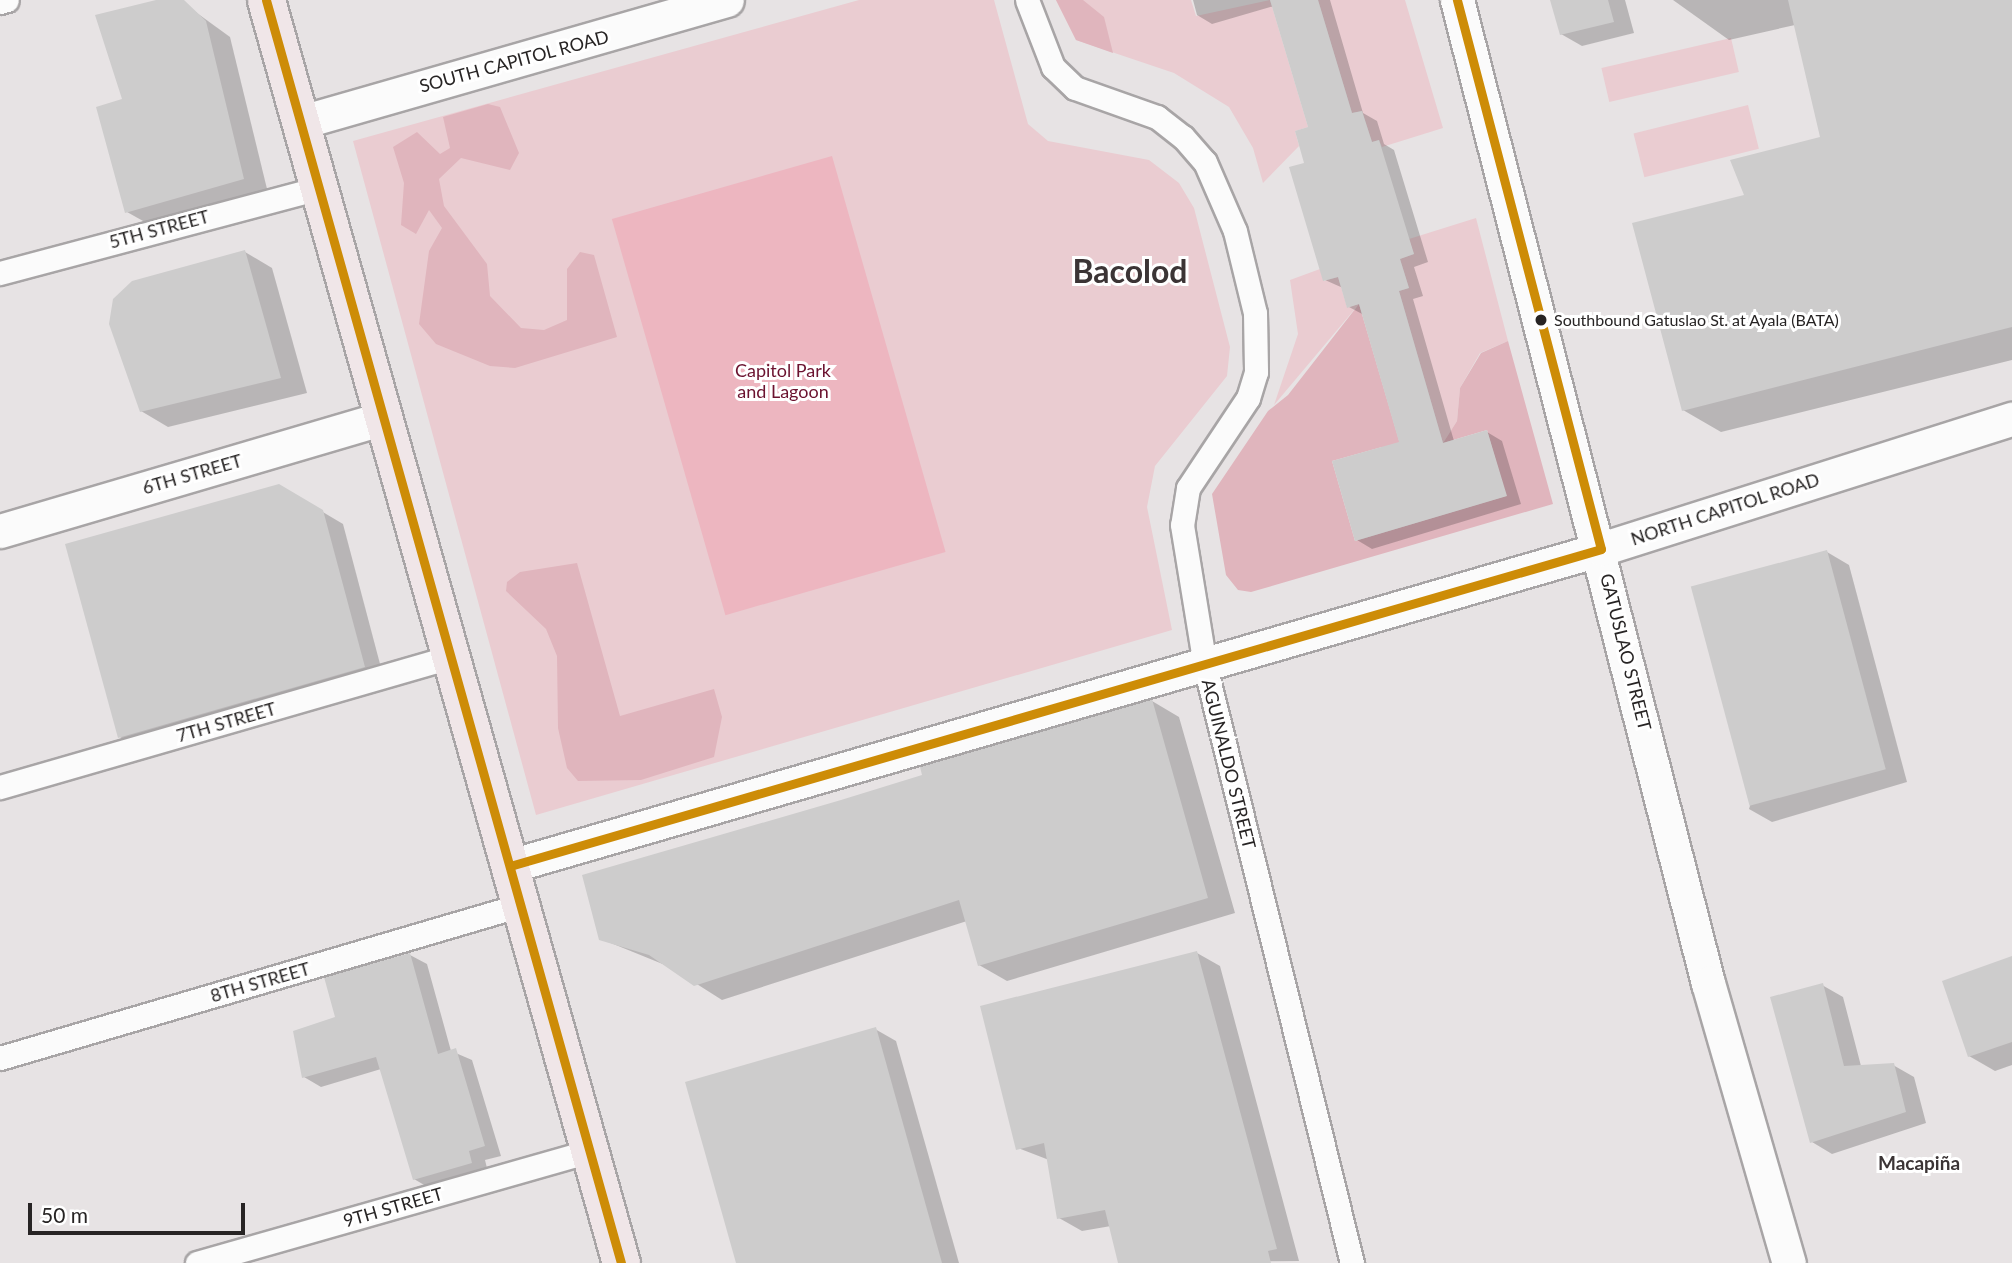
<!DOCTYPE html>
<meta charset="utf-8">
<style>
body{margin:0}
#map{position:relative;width:2012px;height:1263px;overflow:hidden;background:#e7e3e4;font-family:Lato,sans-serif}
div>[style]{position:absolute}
.green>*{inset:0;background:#eaccd1;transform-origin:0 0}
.forest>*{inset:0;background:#e0b5bd}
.water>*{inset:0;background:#edb6c0;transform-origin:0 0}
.shadow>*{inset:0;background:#0003}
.building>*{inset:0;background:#cdcccc;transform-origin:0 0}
.roads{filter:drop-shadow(2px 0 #a8a5a6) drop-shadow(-2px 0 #a8a5a6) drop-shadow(0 2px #a8a5a6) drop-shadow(0 -2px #a8a5a6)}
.street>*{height:23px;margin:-11.5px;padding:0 11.5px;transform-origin:11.5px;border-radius:11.5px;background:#fbfbfb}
.secondary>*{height:33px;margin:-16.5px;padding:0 16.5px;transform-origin:16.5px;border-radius:16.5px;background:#fbfbfb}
.primary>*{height:37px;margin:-18.5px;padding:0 18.5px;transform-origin:18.5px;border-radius:18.5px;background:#f0e6e8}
.bus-1>*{height:9px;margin:-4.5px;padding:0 4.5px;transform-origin:4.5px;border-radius:4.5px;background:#cd8c07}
.dots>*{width:19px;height:19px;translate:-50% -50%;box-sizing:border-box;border:4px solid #fff;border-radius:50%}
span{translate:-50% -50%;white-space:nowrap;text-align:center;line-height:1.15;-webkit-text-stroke:6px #fff;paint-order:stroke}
.bus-label{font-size:16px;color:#272424}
.left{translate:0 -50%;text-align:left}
.street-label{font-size:18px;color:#272424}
.park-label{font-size:18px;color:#6b122f}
.neighbourhood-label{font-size:19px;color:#3b3435;font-weight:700}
.town-label{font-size:32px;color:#3b3435;font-weight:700}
.scale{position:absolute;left:28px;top:1203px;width:217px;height:32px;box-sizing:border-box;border:4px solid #272424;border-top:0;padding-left:9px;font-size:21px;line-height:24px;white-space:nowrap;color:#272424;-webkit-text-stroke:5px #fff;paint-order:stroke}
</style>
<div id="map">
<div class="green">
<div style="clip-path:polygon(859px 0,994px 0,1028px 124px,1048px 141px,1149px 160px,1179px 183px,1194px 208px,1230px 347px,1227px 376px,1155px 466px,1147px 507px,1172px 630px,536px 815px,353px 141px)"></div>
<div style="clip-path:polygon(1056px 0,1191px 0,1196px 16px,1270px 0,1308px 127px,1295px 131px,1299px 146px,1263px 183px,1253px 148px,1229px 107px,1174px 73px,1076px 40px)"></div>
<div style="clip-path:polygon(1318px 0,1405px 0,1443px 128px,1382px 147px,1379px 140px,1372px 142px,1362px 111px,1352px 113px)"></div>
<div style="left:1731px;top:38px;width:35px;height:133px;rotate:77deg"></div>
<div style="left:1748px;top:105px;width:45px;height:118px;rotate:76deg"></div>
<div style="clip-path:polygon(1476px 218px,1508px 341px,1480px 353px,1460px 388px,1457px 421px,1443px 443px,1399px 291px,1409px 288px,1400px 259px,1414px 254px,1409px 239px)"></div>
<div style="clip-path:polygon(1320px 269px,1324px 281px,1338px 277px,1347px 307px,1359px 304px,1274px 405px,1298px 334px,1290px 280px)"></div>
</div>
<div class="forest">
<div style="clip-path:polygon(1056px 0,1083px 0,1104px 17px,1113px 53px,1076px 40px)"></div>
<div style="clip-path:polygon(488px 104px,500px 107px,519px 153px,510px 170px,461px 158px,439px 179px,444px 206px,487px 264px,490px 296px,521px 328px,544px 330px,567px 320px,567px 269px,580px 252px,594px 255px,617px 337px,515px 368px,490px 366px,436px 344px,419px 324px,429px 251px,442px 228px,429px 210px,416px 234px,401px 225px,404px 183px,393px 147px,417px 132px,440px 154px,450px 148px,443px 117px)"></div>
<div style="clip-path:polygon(1359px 304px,1403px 454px,1382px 447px,1332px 461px,1355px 541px,1506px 496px,1487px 430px,1443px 443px,1457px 421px,1460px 388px,1481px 353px,1508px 341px,1553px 504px,1251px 592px,1238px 590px,1226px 575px,1212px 494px,1268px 411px,1288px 395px)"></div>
<div style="clip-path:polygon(577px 563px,620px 716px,714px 689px,722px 717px,714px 757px,641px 780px,578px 781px,567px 768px,558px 728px,557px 656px,546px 629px,506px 591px,507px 582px,520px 572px)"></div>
</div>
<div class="water">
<div style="left:832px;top:156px;width:412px;height:229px;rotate:74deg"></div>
</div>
<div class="shadow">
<div style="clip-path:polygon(163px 0,179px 0,230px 37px,268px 193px,152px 226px,127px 212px,124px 100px)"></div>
<div style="clip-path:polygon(1193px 0,1330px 0,1363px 113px,1377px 121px,1384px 144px,1394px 150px,1428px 262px,1414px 267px,1423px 296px,1413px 299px,1454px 441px,1487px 432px,1502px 441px,1521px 504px,1372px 549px,1357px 540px,1401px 443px,1364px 315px,1349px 307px,1343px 288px,1325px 280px,1306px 164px,1310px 128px,1274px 6px,1212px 24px,1197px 15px)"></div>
<div style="clip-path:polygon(1552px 0,1625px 0,1634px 33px,1582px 46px,1561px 34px)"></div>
<div style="clip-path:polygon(1673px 0,2012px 0,2012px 360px,1721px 432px,1683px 410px,1746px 197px,1822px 138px,1795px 25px,1729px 40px)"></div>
<div style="clip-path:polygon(245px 252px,272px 268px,307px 393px,168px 427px,141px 411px)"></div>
<div style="clip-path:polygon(279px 486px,343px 524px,384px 679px,140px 749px,120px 737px)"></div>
<div style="clip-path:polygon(1827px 552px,1849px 565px,1907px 782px,1772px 822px,1749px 809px)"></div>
<div style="clip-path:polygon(1152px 701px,1179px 717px,1235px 913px,1007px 981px,979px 965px,967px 921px,722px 1000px,670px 967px,601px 939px,842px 802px)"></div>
<div style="clip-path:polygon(1197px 953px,1220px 966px,1299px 1261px,1120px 1263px,1111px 1226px,1082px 1231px,1059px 1218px,1049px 1160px,1018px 1148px)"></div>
<div style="clip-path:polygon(410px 955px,427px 964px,451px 1051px,472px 1060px,501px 1156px,485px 1160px,488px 1172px,431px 1189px,414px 1179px,381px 1069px,321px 1087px,304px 1077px,338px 1019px)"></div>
<div style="clip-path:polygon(2012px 958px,2012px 1065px,1995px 1071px,1969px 1056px)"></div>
<div style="clip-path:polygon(1822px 985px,1843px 997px,1861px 1066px,1893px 1065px,1914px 1077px,1926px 1123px,1832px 1154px,1812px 1142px)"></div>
<div style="clip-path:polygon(875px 1029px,896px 1041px,959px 1263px,738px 1263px)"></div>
</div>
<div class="building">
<div style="clip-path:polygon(156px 0,184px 0,206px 21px,244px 179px,125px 213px,96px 107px,122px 99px,95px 15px)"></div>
<div style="clip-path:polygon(1270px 0,1318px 0,1352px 113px,1362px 111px,1372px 142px,1379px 140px,1414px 254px,1400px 259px,1409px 288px,1399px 291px,1443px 443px,1487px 430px,1507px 496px,1355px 541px,1332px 461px,1399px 442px,1359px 304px,1347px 308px,1338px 277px,1323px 281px,1289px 167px,1304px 163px,1295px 131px,1308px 127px)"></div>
<div style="clip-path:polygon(1550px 0,1608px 0,1614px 22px,1560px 35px)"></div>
<div style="clip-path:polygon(1788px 0,2012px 0,2012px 327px,1682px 411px,1632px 223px,1744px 195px,1730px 160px,1820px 137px)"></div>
<div style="clip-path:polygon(245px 250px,281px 378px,140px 412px,109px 324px,113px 299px,132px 281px)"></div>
<div style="clip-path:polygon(279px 484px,323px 510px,365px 667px,118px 738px,65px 544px)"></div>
<div style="left:1827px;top:550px;width:227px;height:141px;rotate:75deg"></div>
<div style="clip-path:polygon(1152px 699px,1208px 898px,978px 966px,959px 900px,694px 986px,649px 955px,599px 940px,582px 875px,841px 800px,922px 775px,920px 767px)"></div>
<div style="clip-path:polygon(1197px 951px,1277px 1249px,1268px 1251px,1271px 1263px,1118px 1263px,1105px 1210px,1057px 1219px,1044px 1143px,1016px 1150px,980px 1006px)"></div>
<div style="clip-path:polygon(410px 953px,438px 1054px,456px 1048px,485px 1146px,469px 1151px,472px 1163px,413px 1180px,376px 1057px,302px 1078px,293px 1031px,335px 1017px,324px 977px)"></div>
<div style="clip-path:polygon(2012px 956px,2012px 1042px,1968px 1057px,1942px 981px)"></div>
<div style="clip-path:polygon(1823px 983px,1844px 1066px,1894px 1063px,1906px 1112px,1810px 1143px,1770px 997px)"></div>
<div style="clip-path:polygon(876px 1027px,942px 1263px,736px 1263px,685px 1082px)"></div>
</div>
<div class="roads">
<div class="street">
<div style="left:1027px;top:0;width:72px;rotate:68.8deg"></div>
<div style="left:1053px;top:67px;width:30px;rotate:44deg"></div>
<div style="left:1075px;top:88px;width:87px;rotate:19.5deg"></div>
<div style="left:1157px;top:117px;width:33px;rotate:38deg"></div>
<div style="left:1183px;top:137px;width:33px;rotate:49deg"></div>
<div style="left:1205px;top:162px;width:75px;rotate:66.5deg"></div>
<div style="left:1235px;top:231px;width:84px;rotate:76.3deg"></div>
<div style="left:1255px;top:313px;width:59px;rotate:89deg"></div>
<div style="left:1256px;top:372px;width:27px;rotate:107deg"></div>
<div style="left:1248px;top:398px;width:108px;rotate:123.7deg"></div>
<div style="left:1188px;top:488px;width:37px;rotate:99deg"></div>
<div style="left:1182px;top:525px;width:143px;rotate:80.7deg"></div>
<div style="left:1205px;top:666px;width:615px;rotate:76.17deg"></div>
<div style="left:0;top:2px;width:7px;rotate:-16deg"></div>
<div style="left:0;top:273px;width:331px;rotate:-14.9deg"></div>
<div style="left:0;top:787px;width:469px;rotate:-16.1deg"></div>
<div style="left:0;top:1058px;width:543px;rotate:-16.37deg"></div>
<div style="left:197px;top:1263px;width:409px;rotate:-15.9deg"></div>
</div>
<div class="secondary">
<div style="left:1457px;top:0;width:1015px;rotate:75.68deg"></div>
<div style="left:1708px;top:983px;width:291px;rotate:73.9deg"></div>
<div style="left:301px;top:122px;width:443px;rotate:-16deg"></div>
<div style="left:0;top:531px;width:400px;rotate:-16.4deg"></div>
<div style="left:510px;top:866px;width:1136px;rotate:-16.2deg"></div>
<div style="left:1601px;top:549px;width:431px;rotate:-17.6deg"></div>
</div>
<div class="primary">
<div style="left:266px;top:0;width:1312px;rotate:74.3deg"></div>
</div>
</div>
<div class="bus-1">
<div style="left:266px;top:0;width:1312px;rotate:74.3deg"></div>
<div style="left:510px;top:866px;width:1136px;rotate:-16.2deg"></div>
<div style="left:1601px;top:549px;width:568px;rotate:-104.7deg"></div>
</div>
<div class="dots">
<div style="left:1541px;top:320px;background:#272424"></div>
</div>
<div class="bus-label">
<span class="left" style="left:1554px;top:320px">Southbound Gatuslao St. at Ayala (BATA)</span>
</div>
<div class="street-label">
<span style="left:514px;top:61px;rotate:-15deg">SOUTH CAPITOL ROAD</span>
<span style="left:159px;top:229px;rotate:-15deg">5TH STREET</span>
<span style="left:192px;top:474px;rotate:-16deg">6TH STREET</span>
<span style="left:1725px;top:509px;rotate:-18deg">NORTH CAPITOL ROAD</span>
<span style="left:1626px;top:652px;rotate:76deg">GATUSLAO STREET</span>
<span style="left:226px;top:722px;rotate:-16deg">7TH STREET</span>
<span style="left:1229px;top:764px;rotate:76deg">AGUINALDO STREET</span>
<span style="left:260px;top:982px;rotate:-16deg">8TH STREET</span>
<span style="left:393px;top:1207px;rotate:-16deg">9TH STREET</span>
</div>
<div class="park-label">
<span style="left:783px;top:381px">Capitol Park<br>and Lagoon</span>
</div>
<div class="neighbourhood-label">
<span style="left:1919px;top:1163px">Macapiña</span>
</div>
<div class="town-label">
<span style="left:1130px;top:271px">Bacolod</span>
</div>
<div class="scale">50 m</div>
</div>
